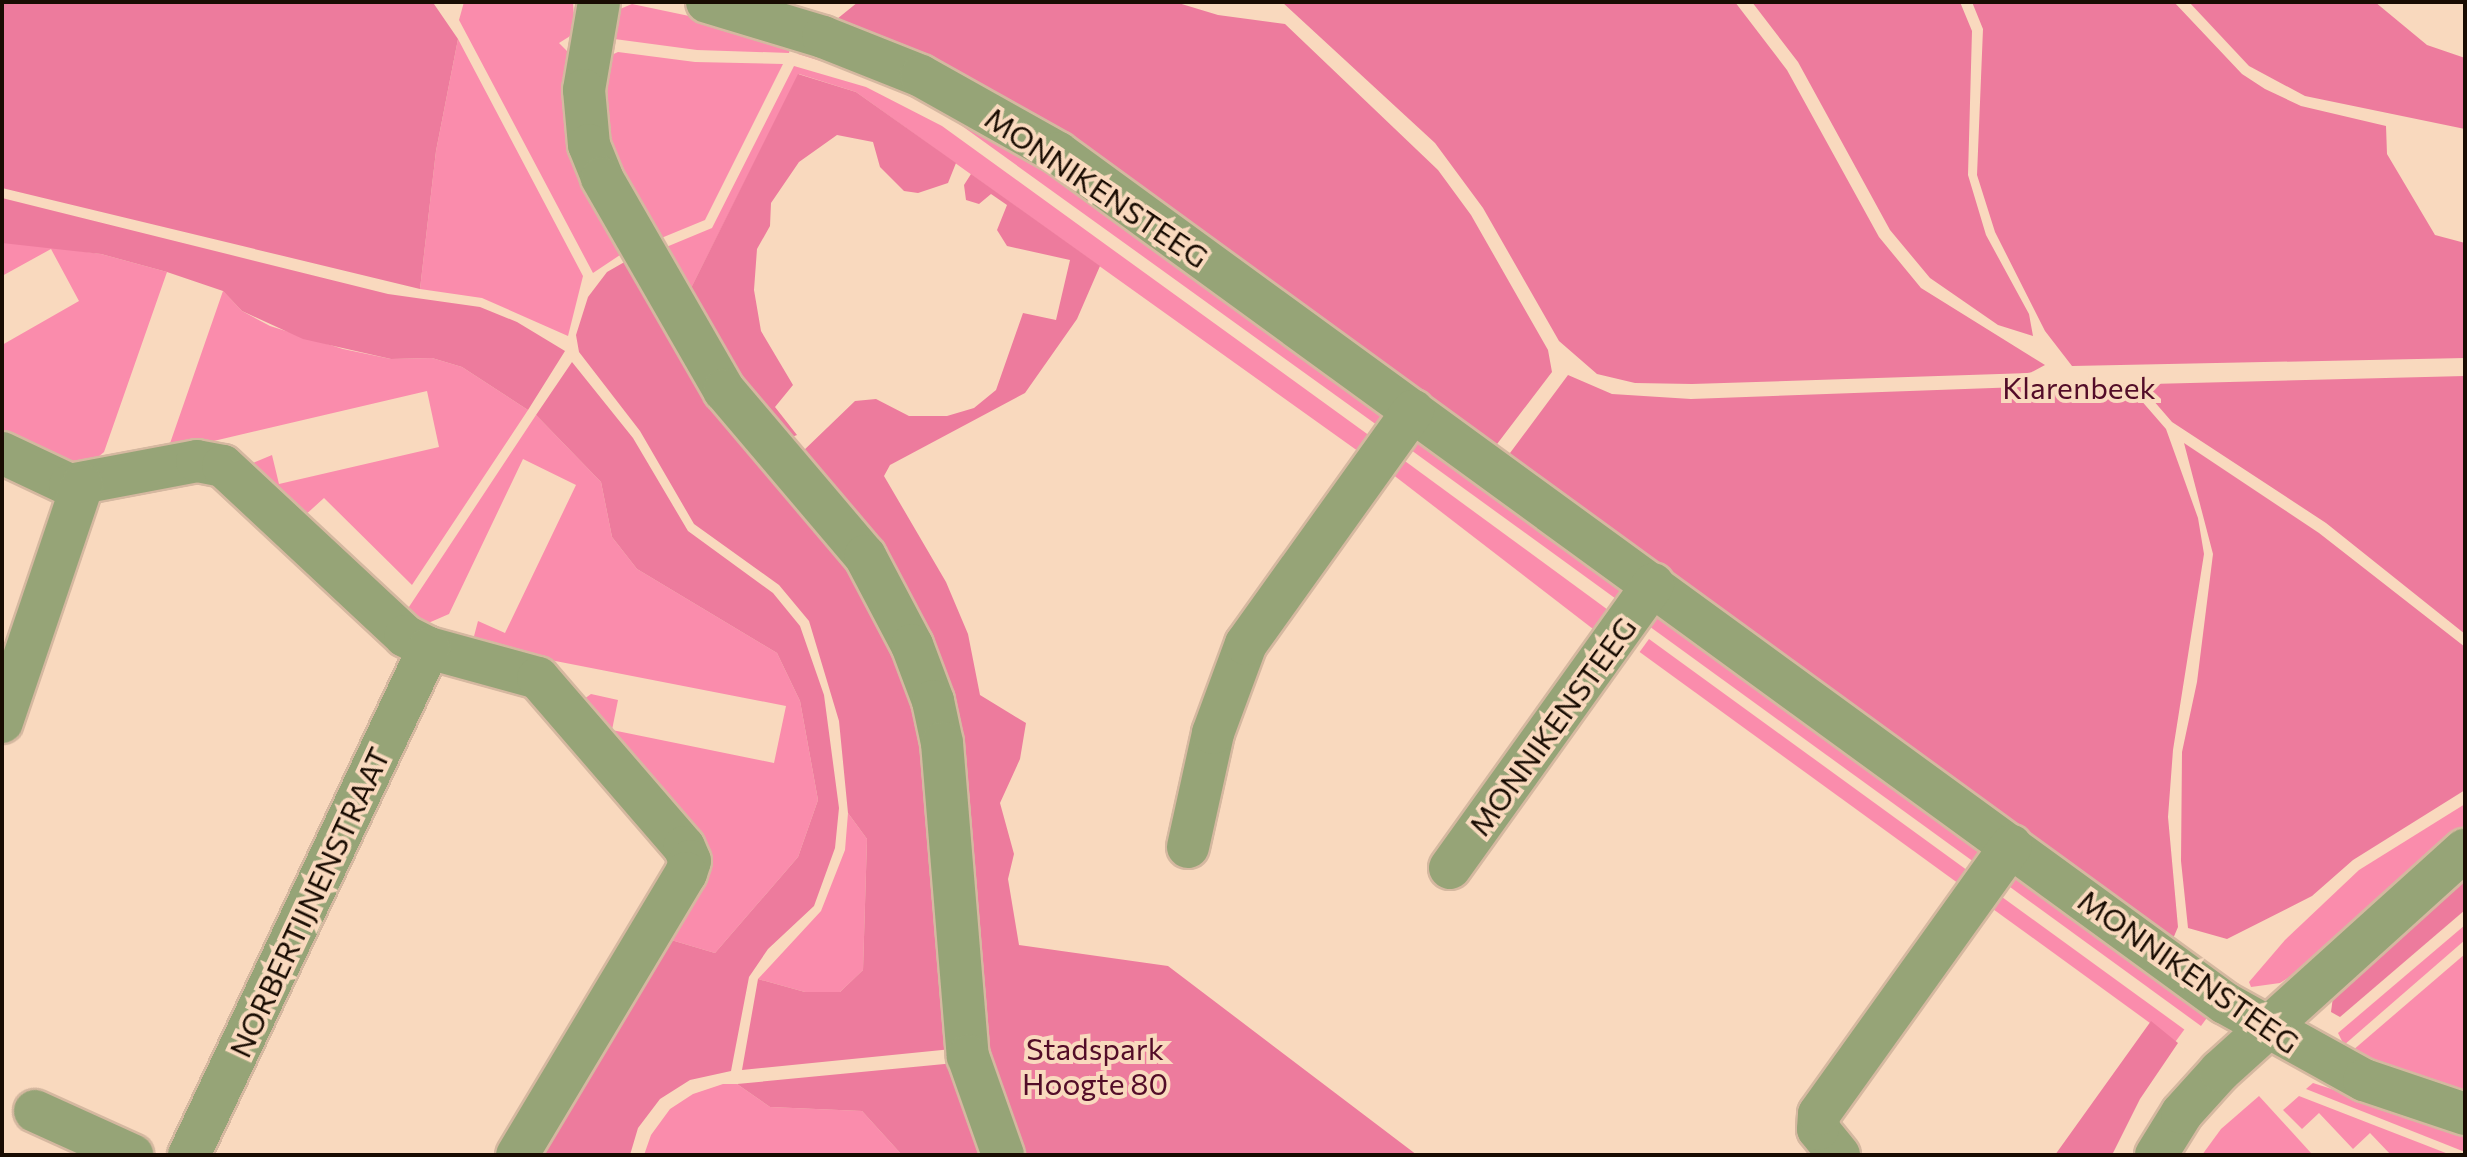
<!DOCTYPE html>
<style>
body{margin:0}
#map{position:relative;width:2467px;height:1157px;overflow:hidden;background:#f9d9be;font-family:Commissioner,sans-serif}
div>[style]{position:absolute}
.green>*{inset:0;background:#fa8cac;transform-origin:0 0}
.forest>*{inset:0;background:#ed7b9d}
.roads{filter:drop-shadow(2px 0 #d5b8a0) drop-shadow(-2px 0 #d5b8a0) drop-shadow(0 2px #d5b8a0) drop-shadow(0 -2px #d5b8a0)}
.minor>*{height:42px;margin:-21px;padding:0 21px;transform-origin:21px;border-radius:21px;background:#96a477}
span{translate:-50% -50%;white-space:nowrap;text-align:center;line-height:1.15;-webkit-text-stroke:8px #f9d9be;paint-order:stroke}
.street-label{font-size:30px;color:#190c02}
.park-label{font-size:30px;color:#530c28}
.frame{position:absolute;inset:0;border:4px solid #190c02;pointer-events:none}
</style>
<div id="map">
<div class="green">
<div style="clip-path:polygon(464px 2px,573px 2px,575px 33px,559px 43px,569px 53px,623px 253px,593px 273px,459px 20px)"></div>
<div style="clip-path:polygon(632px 4px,713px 21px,791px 44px,789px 53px,697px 50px,607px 38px,620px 9px)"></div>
<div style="clip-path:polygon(458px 39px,583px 276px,568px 336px,482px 298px,420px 289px,436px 151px)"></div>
<div style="clip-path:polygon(801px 48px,915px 92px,1048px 167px,1398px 419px,1388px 433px,944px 113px,881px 80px,798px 54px)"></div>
<div style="clip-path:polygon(618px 52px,695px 62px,783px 64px,705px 220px,654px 241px,602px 127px,605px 58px)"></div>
<div style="clip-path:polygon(794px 66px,866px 87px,942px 126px,1381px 444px,1369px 459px,856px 92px,799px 74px,686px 298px,659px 250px,712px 228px)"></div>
<div style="clip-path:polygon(9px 241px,101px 254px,167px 272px,104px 452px,83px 470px,2px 435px,2px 345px,79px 301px,51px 249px,2px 276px,2px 243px)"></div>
<div style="clip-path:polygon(223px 291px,242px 311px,270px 326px,343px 349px,391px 359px,432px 358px,462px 367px,528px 410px,412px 585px,324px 498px,302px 518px,248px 465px,272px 455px,279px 484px,439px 447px,427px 391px,167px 452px)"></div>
<div style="clip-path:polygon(536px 415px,601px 482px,612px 537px,637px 569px,777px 653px,800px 701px,818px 800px,798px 857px,715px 953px,661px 937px,701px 869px,584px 699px,591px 694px,618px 700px,612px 730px,774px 763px,786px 706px,504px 651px,473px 640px,478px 621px,505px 633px,576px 485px,523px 459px,449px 614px,426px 624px,403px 616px)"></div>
<div style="left:1411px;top:429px;width:277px;height:17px;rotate:36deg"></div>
<div style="clip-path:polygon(1394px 453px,1619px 618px,1606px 639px,1383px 467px)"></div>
<div style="left:1661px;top:610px;width:412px;height:20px;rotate:36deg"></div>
<div style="left:1649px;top:639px;width:409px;height:16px;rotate:36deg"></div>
<div style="clip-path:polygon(2465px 804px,2465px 827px,2310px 964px,2280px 983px,2251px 987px,2249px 982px,2285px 940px,2359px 870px)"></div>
<div style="clip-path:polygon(848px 813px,867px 839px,863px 970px,840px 992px,805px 992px,758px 979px,821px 911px,845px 850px)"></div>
<div style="clip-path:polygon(2010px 864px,2209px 1015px,2201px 1026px,1999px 879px)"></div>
<div style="left:1991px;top:889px;width:239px;height:15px;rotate:36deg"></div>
<div style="clip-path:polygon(2465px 925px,2465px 940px,2344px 1045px,2338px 1033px)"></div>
<div style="clip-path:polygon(2465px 954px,2465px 1099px,2352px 1051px)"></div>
<div style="clip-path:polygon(2313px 1083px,2465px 1132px,2465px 1152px,2306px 1089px)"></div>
<div style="clip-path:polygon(723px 1084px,737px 1084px,770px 1107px,862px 1111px,902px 1155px,644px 1155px,651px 1135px,670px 1109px,693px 1094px)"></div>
<div style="clip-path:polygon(2259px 1096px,2311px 1153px,2202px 1155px,2221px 1129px)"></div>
<div style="clip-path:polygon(2299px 1096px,2451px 1155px,2391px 1155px,2370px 1133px,2353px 1149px,2319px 1113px,2302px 1129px,2283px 1110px)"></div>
</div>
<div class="forest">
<div style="clip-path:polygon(2px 2px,434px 4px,458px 39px,436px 151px,420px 289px,2px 188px)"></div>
<div style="clip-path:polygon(858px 2px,1175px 2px,1218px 15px,1285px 24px,1438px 170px,1471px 215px,1548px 350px,1552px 372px,1494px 448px,1200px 233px,840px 25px,837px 19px)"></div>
<div style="clip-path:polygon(1282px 2px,1735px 2px,1787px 70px,1879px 237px,1921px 288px,2045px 365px,2030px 373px,1692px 384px,1635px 383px,1597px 374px,1559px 341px,1483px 208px,1435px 143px)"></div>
<div style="clip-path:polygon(1752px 2px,1960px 2px,1972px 31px,1968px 175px,1986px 235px,2029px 314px,2033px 336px,1998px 325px,1930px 278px,1890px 230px,1798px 62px)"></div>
<div style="clip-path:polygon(1972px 2px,2174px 2px,2242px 74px,2265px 89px,2301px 106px,2386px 126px,2387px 154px,2435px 235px,2465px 243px,2465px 358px,2072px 366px,2045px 331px,1995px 232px,1977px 175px,1983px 29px)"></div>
<div style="clip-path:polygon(2375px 2px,2427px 45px,2465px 58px,2465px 129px,2305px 96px,2249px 66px,2189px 2px)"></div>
<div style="clip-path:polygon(798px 74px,856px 92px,956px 163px,948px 183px,918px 193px,904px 191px,880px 167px,873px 142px,837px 135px,799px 162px,771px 203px,770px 226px,757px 249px,754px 290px,761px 331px,793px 385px,775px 407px,797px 435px,784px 440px,686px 298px)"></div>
<div style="clip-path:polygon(971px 174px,1100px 266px,1077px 319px,1025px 393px,890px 465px,884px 476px,946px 582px,968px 634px,980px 695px,1026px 723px,1020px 759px,1000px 803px,1014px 854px,1008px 879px,1019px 945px,1168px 966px,1417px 1155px,1022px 1155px,990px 1062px,958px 740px,801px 453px,855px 401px,876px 399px,909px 416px,947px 416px,974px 408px,996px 390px,1023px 313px,1056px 320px,1070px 260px,1007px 246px,997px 230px,1007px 205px,991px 194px,979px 204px,966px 200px,964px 185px)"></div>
<div style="clip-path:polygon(2px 198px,388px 294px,480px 307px,517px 322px,565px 351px,528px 410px,462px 367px,432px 358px,391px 359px,303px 339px,242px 311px,223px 291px,167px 272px,101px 254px,2px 243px)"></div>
<div style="clip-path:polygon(628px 260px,878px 607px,925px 742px,952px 1049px,742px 1070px,758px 979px,805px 992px,840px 992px,863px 970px,867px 839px,848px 813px,839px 721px,809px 621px,779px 585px,694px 524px,640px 431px,579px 352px,576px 335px,588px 297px,607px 272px)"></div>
<div style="clip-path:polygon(572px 362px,633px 438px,688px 531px,773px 593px,800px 626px,824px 695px,839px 808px,835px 848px,814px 906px,768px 949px,749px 977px,731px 1071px,690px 1080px,660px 1099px,638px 1128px,630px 1155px,532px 1155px,661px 937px,715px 953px,798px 857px,818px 800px,800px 701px,777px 653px,637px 569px,612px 537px,601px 482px,536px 415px)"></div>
<div style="clip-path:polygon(1568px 375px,1612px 394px,1691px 399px,2126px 383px,2166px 429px,2198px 518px,2204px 554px,2173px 750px,2168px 817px,2178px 927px,2172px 941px,1512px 461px,1510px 453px)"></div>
<div style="clip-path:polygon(2465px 376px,2465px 634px,2326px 523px,2172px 422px,2146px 392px,2151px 384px)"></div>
<div style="clip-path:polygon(2184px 443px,2319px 533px,2465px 647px,2465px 790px,2353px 860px,2312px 896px,2227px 939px,2188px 928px,2181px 861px,2182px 752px,2197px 682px,2213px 554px)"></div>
<div style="clip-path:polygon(2465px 873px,2465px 910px,2340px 1017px,2331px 1012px,2333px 997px)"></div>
<div style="clip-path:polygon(2151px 1021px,2178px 1043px,2140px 1099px,2112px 1155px,2055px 1155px)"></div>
<div style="clip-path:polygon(955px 1063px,986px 1155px,902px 1155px,862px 1111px,770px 1107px,737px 1084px)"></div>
</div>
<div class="roads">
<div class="minor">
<div style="left:599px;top:2px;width:89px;rotate:99.7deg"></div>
<div style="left:584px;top:90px;width:55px;rotate:84.8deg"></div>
<div style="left:589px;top:145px;width:35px;rotate:68deg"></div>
<div style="left:602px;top:178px;width:245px;rotate:60.1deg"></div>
<div style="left:724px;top:390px;width:218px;rotate:49.7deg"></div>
<div style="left:865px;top:556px;width:101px;rotate:62.2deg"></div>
<div style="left:912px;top:645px;width:60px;rotate:69.4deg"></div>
<div style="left:933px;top:701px;width:43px;rotate:77.9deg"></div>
<div style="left:942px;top:743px;width:314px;rotate:85.3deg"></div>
<div style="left:968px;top:1056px;width:105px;rotate:70.5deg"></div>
<div style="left:707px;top:2px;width:121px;rotate:16.8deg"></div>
<div style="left:823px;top:37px;width:105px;rotate:21.7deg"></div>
<div style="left:921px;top:76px;width:157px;rotate:29.3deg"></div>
<div style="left:1058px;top:153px;width:1444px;rotate:36.07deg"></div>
<div style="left:2225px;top:1003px;width:159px;rotate:29deg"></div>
<div style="left:2364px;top:1080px;width:107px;rotate:18.6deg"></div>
<div style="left:2px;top:453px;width:75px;rotate:25.2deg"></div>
<div style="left:70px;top:485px;width:129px;rotate:-10.7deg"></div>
<div style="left:197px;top:461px;width:26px;rotate:11deg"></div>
<div style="left:223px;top:466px;width:249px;rotate:43deg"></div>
<div style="left:405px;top:636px;width:27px;rotate:27deg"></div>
<div style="left:429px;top:648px;width:113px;rotate:15.4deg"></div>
<div style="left:538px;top:678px;width:223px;rotate:49.2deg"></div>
<div style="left:684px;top:847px;width:15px;rotate:67deg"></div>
<div style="left:690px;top:861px;width:13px;rotate:108deg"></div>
<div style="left:686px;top:873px;width:329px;rotate:120.9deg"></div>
<div style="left:2px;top:722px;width:250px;rotate:-71.3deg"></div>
<div style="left:1188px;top:847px;width:117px;rotate:-77.6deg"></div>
<div style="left:1213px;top:733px;width:95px;rotate:-69.7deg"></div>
<div style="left:1246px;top:644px;width:287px;rotate:-54.4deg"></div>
<div style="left:1450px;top:868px;width:349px;rotate:-54.4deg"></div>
<div style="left:35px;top:1111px;width:107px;rotate:24.4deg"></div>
<div style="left:189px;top:1155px;width:561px;rotate:-64.67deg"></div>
<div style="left:1839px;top:1155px;width:33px;rotate:-129deg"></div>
<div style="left:1818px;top:1129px;width:15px;rotate:-86deg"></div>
<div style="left:1819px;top:1114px;width:330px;rotate:-54.4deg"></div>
<div style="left:2156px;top:1155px;width:49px;rotate:-58.2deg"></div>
<div style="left:2182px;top:1113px;width:57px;rotate:-47.9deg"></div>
<div style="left:2220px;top:1071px;width:330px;rotate:-42.1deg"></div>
</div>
</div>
<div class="street-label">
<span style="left:1097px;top:187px;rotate:34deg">MONNIKENSTEEG</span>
<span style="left:1552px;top:726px;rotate:-54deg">MONNIKENSTEEG</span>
<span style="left:309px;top:902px;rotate:-65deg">NORBERTIJNENSTRAAT</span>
<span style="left:2189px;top:971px;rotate:35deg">MONNIKENSTEEG</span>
</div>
<div class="park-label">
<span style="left:2079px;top:387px">Klarenbeek</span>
<span style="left:1095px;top:1065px">Stadspark<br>Hoogte 80</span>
</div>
<div class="frame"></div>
</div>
